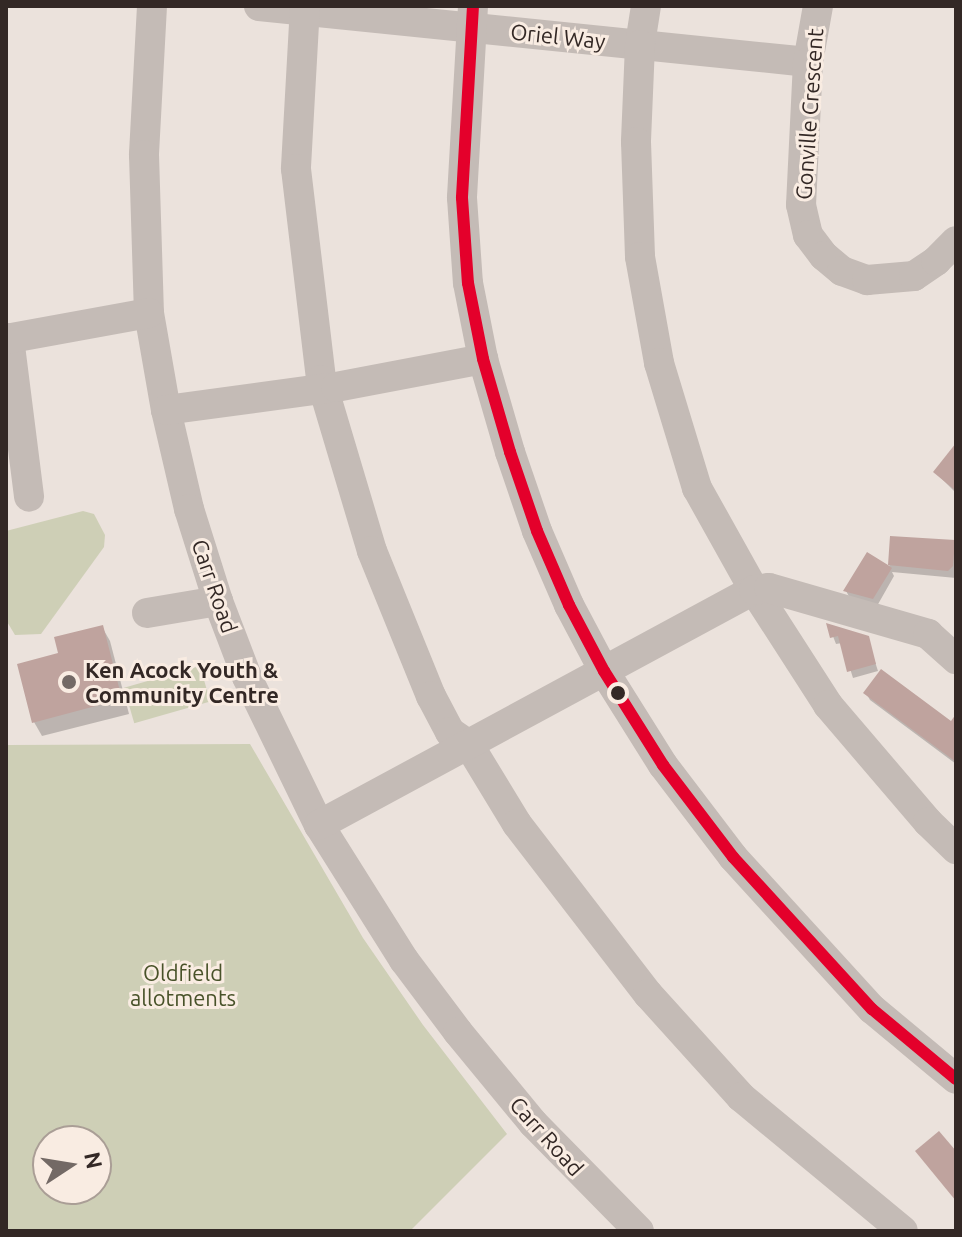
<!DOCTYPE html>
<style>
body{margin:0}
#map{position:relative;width:962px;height:1237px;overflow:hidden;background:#ebe2dc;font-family:Ubuntu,sans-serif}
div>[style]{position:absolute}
.green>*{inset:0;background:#cecfb6;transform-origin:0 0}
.shadow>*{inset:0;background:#0003}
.building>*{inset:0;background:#bfa39e}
.minor>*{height:30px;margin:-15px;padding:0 15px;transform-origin:15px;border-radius:15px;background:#c4bbb6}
.bus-1>*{height:12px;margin:-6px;padding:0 6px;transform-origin:6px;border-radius:6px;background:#e4002b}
.dots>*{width:22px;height:22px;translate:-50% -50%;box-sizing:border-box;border:4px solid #f9ece2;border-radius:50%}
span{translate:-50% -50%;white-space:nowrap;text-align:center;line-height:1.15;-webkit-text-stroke:6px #f9ece2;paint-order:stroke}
.street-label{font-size:22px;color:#332825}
.poi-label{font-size:22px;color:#332825;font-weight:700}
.left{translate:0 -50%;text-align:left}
.park-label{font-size:22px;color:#485229}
.frame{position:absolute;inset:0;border:8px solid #332825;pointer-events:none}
.north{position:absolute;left:32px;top:1125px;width:80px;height:80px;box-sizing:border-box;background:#f9ece2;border:2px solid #aa9e96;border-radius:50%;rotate:78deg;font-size:22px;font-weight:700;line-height:32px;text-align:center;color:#332825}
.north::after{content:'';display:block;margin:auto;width:28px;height:36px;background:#736965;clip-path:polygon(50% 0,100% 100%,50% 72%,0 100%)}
</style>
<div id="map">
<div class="green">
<div style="clip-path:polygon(83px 511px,94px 514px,105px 535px,104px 547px,41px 634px,15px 635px,6px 620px,6px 531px)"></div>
<div style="left:200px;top:666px;width:37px;height:79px;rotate:74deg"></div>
<div style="clip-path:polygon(evenodd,6px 741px,7px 745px,250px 744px,363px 938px,423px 1025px,507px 1134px,410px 1231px,6px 1231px,6px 741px,48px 1141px,96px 1141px,96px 1189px,48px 1189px,48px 1141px)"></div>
</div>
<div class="shadow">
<div style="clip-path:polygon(956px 447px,956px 493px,935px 472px)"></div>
<div style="clip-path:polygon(892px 538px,956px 542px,956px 578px,892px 572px,894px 576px,877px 606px,850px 598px,846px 591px,889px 569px)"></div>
<div style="clip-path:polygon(829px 626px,867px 637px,878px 671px,853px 678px,842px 643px,836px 644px)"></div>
<div style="clip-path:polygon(102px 627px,110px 641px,129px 714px,42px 736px,34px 722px,61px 655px)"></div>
<div style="clip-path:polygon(866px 693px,956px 727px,956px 764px,870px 700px)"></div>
</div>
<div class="building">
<div style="clip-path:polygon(956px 443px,956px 491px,933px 472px)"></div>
<div style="clip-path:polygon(890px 536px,955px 540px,953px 566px,948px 571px,888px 565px,892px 568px,873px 599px,843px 591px,867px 552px,888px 565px)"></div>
<div style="clip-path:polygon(826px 623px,869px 636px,876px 664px,847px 672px,838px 636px,830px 638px)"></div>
<div style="clip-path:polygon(103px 625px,122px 699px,32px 723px,17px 664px,58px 653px,54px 637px)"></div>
<div style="clip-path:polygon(881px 669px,951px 721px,956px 714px,956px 762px,863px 693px)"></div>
<div style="clip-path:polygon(939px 1131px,956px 1151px,956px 1201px,915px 1151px)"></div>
</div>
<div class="minor">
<div style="left:152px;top:6px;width:149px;rotate:93.1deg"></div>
<div style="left:144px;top:155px;width:158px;rotate:88.2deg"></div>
<div style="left:149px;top:313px;width:98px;rotate:80.1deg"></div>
<div style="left:166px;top:410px;width:102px;rotate:76.9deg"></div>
<div style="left:189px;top:509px;width:96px;rotate:72.5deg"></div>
<div style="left:218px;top:601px;width:81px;rotate:69.1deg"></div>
<div style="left:247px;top:677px;width:165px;rotate:64.1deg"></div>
<div style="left:319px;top:825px;width:160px;rotate:57.8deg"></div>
<div style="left:404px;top:960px;width:90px;rotate:53.1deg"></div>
<div style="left:458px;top:1032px;width:118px;rotate:50.5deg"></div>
<div style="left:533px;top:1123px;width:151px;rotate:45.5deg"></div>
<div style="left:259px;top:6px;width:552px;rotate:5.82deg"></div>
<div style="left:305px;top:6px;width:163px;rotate:93.2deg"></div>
<div style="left:296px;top:169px;width:212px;rotate:83.2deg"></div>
<div style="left:321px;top:380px;width:178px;rotate:73.4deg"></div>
<div style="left:372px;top:551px;width:157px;rotate:67.9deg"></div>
<div style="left:431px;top:696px;width:41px;rotate:62.2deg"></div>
<div style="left:450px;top:732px;width:23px;rotate:34deg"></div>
<div style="left:469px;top:745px;width:92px;rotate:58.7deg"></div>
<div style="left:517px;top:824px;width:215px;rotate:52.4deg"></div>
<div style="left:648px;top:994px;width:139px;rotate:47.9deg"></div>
<div style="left:741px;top:1097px;width:210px;rotate:39.6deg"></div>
<div style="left:473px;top:6px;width:192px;rotate:93.3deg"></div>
<div style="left:462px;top:198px;width:85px;rotate:86deg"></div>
<div style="left:468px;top:283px;width:77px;rotate:78.8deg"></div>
<div style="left:483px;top:359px;width:97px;rotate:73.8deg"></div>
<div style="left:510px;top:452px;width:83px;rotate:71.1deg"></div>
<div style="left:537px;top:531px;width:81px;rotate:66.6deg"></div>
<div style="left:569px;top:605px;width:75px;rotate:62.1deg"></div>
<div style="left:604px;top:671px;width:111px;rotate:57.9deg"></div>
<div style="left:663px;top:765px;width:116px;rotate:52.7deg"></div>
<div style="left:733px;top:857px;width:206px;rotate:47.6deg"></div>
<div style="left:872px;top:1009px;width:109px;rotate:39.8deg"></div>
<div style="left:646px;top:6px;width:39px;rotate:99deg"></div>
<div style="left:640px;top:45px;width:97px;rotate:92.4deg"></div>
<div style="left:636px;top:142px;width:115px;rotate:88deg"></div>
<div style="left:640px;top:257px;width:108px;rotate:79.8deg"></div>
<div style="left:659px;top:363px;width:131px;rotate:73.1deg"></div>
<div style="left:697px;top:488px;width:117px;rotate:60.8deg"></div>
<div style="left:754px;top:590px;width:137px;rotate:57.2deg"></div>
<div style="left:828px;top:705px;width:154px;rotate:49.5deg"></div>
<div style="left:928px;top:822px;width:39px;rotate:44deg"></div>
<div style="left:818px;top:6px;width:57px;rotate:100.1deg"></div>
<div style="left:808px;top:62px;width:143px;rotate:92.8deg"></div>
<div style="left:801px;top:205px;width:31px;rotate:77deg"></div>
<div style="left:808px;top:235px;width:26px;rotate:53deg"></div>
<div style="left:824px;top:256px;width:23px;rotate:40deg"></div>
<div style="left:842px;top:271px;width:27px;rotate:20deg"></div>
<div style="left:867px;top:280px;width:47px;rotate:-4.9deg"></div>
<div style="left:914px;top:276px;width:27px;rotate:-34deg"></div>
<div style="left:936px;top:261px;width:28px;rotate:-45deg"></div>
<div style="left:9px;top:338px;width:160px;rotate:82.8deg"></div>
<div style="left:6px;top:339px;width:145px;rotate:-10.3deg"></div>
<div style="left:166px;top:410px;width:172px;rotate:-7.7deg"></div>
<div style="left:336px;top:387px;width:150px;rotate:-10.8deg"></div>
<div style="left:147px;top:613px;width:72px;rotate:-9.6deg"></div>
<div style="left:319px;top:825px;width:494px;rotate:-28.4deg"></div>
<div style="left:754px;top:590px;width:15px;rotate:-8deg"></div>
<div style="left:769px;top:588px;width:166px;rotate:16.1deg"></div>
<div style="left:928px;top:634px;width:38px;rotate:42deg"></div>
</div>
<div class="bus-1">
<div style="left:473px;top:6px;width:192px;rotate:93.3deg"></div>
<div style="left:462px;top:198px;width:85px;rotate:86deg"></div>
<div style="left:468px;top:283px;width:77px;rotate:78.8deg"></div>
<div style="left:483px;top:359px;width:97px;rotate:73.8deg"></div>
<div style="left:510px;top:452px;width:83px;rotate:71.1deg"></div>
<div style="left:537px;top:531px;width:81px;rotate:66.6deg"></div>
<div style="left:569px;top:605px;width:75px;rotate:62.1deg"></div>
<div style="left:604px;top:671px;width:111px;rotate:57.9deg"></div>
<div style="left:663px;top:765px;width:116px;rotate:52.7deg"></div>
<div style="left:733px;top:857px;width:206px;rotate:47.6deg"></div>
<div style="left:872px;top:1009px;width:109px;rotate:39.8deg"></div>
</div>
<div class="dots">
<div style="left:69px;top:682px;background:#736965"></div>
<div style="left:618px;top:693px;background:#332825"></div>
</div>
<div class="street-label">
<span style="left:558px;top:36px;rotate:6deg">Oriel Way</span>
<span style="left:809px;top:114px;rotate:-86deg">Gonville Crescent</span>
<span style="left:215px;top:586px;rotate:71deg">Carr Road</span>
<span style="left:547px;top:1136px;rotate:48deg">Carr Road</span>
</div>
<div class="poi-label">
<span class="left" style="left:85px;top:682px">Ken Acock Youth &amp;<br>Community Centre</span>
</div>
<div class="park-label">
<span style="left:183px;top:985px">Oldfield<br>allotments</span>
</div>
<div class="frame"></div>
<div class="north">N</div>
</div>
